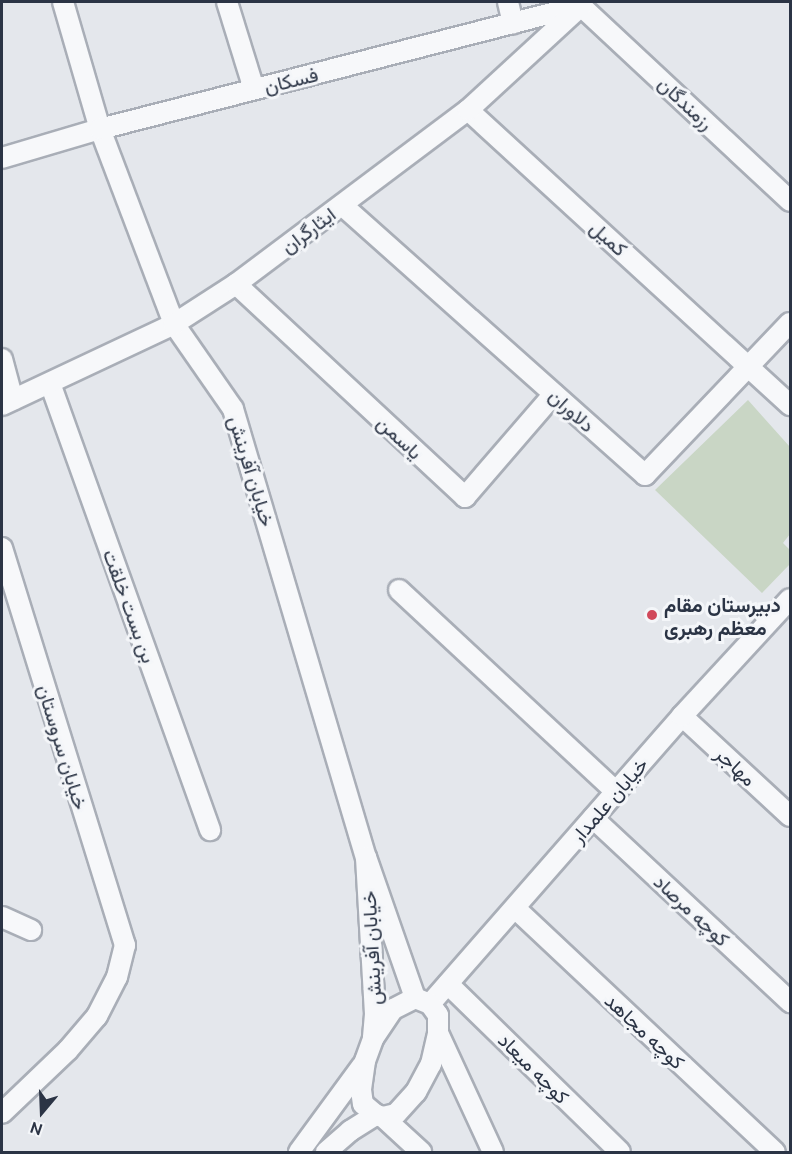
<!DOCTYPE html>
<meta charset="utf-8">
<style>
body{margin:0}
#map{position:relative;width:792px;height:1154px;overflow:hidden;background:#e4e7ec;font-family:Ubuntu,Vazirmatn,sans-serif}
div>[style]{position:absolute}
.green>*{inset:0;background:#c9d6c5}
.roads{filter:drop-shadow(2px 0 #a9aeb7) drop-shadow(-2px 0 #a9aeb7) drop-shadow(0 2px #a9aeb7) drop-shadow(0 -2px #a9aeb7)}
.minor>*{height:20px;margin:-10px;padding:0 10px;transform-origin:10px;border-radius:10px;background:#f7f8fa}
.dots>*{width:16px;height:16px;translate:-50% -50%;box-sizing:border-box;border:3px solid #f4f6f9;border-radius:50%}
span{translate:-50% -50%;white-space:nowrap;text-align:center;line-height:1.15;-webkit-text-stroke:6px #f4f6f9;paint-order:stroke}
.street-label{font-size:20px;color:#2b3445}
.poi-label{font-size:20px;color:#2b3445;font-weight:700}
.left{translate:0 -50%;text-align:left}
.frame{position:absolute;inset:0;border:3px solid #2b3445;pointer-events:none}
.north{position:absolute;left:12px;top:1082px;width:60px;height:60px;-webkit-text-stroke:4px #f4f6f9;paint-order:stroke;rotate:199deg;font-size:16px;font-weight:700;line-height:24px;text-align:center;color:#2b3445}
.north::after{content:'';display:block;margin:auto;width:21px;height:27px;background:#2b3445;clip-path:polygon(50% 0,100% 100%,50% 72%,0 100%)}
</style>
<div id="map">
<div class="green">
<div style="clip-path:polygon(748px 400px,790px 447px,790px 534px,783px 543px,790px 550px,790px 564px,762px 593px,655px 490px)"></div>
</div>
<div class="roads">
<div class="minor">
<div style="left:63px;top:2px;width:132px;rotate:73.8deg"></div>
<div style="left:100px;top:129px;width:209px;rotate:69.2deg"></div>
<div style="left:174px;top:324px;width:103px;rotate:55.2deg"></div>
<div style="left:233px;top:409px;width:467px;rotate:73.5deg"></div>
<div style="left:227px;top:2px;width:91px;rotate:72.8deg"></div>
<div style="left:508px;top:2px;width:22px;rotate:77deg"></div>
<div style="left:581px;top:6px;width:286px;rotate:43deg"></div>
<div style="left:468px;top:110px;width:437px;rotate:42.5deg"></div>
<div style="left:2px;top:158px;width:102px;rotate:-16.5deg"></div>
<div style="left:100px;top:129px;width:495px;rotate:-14.4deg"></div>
<div style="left:342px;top:205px;width:406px;rotate:41.7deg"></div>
<div style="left:645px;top:475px;width:210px;rotate:-46.4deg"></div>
<div style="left:236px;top:284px;width:313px;rotate:42.9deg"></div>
<div style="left:465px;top:497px;width:136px;rotate:-49.2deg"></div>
<div style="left:2px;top:359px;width:42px;rotate:75deg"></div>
<div style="left:50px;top:383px;width:475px;rotate:70.3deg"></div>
<div style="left:2px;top:405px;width:190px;rotate:-25.2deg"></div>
<div style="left:174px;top:324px;width:74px;rotate:-32.8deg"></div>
<div style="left:236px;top:284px;width:290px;rotate:-36.9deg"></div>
<div style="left:468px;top:110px;width:154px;rotate:-42.6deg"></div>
<div style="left:2px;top:548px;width:416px;rotate:72.8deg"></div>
<div style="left:125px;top:945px;width:33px;rotate:104deg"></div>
<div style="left:117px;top:977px;width:44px;rotate:117.1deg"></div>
<div style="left:97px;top:1016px;width:45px;rotate:130.5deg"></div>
<div style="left:68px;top:1050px;width:91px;rotate:136.3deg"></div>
<div style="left:399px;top:590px;width:296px;rotate:42.9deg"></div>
<div style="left:682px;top:716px;width:147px;rotate:42.8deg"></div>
<div style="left:593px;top:818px;width:270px;rotate:43deg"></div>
<div style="left:516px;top:909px;width:355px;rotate:43.2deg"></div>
<div style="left:2px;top:917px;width:32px;rotate:24deg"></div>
<div style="left:448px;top:984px;width:240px;rotate:44.3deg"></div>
<div style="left:430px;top:1004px;width:383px;rotate:-48.8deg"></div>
<div style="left:682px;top:716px;width:159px;rotate:-47.3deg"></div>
<div style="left:438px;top:1033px;width:131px;rotate:65.2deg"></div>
<div style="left:373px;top:1037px;width:23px;rotate:-85deg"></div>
<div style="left:375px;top:1014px;width:157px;rotate:-93.3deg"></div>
<div style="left:366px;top:857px;width:149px;rotate:70.8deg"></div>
<div style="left:383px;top:1117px;width:13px;rotate:-13deg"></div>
<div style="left:396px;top:1114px;width:30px;rotate:-48deg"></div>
<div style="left:416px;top:1092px;width:32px;rotate:-62deg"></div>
<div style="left:431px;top:1064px;width:32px;rotate:-77deg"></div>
<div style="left:438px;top:1033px;width:18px;rotate:-90deg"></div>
<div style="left:438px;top:1015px;width:14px;rotate:-126deg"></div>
<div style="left:430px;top:1004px;width:16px;rotate:-158deg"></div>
<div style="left:415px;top:998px;width:25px;rotate:153deg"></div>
<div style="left:393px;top:1009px;width:36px;rotate:124deg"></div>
<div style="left:373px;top:1039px;width:23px;rotate:110deg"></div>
<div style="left:365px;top:1061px;width:29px;rotate:98deg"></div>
<div style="left:361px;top:1090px;width:14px;rotate:82deg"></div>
<div style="left:363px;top:1104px;width:17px;rotate:40deg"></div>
<div style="left:376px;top:1115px;width:7px;rotate:16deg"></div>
<div style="left:383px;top:1117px;width:52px;rotate:42.6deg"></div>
<div style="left:299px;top:1152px;width:107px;rotate:-53.8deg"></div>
<div style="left:326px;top:1152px;width:32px;rotate:-41deg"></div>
<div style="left:350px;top:1131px;width:31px;rotate:-32deg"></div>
</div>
</div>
<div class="dots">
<div style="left:652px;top:615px;background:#d1495b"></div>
</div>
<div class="street-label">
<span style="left:291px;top:80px;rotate:-14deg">فسکان</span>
<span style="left:686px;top:103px;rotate:43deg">رزمندگان</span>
<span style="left:308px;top:230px;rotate:-37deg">ایثارگران</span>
<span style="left:609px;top:238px;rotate:42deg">کمیل</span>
<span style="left:572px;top:410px;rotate:42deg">دلاوران</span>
<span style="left:400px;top:437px;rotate:43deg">یاسمن</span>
<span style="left:252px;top:471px;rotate:73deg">خیابان آفرینش</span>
<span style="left:130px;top:606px;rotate:70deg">بن بست خلقت</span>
<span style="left:63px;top:747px;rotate:73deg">خیابان سروستان</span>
<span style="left:736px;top:766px;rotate:43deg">مهاجر</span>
<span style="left:609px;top:800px;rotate:-49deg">خیابان علمدار</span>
<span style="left:692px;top:910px;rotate:43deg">کوچه مرصاد</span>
<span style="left:371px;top:948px;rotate:-93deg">خیابان آفرینش</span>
<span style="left:645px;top:1031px;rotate:43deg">کوچه مجاهد</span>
<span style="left:534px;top:1068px;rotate:45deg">کوچه میعاد</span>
</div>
<div class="poi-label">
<span class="left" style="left:664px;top:616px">دبیرستان مقام<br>معظم رهبری</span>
</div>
<div class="frame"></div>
<div class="north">N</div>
</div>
